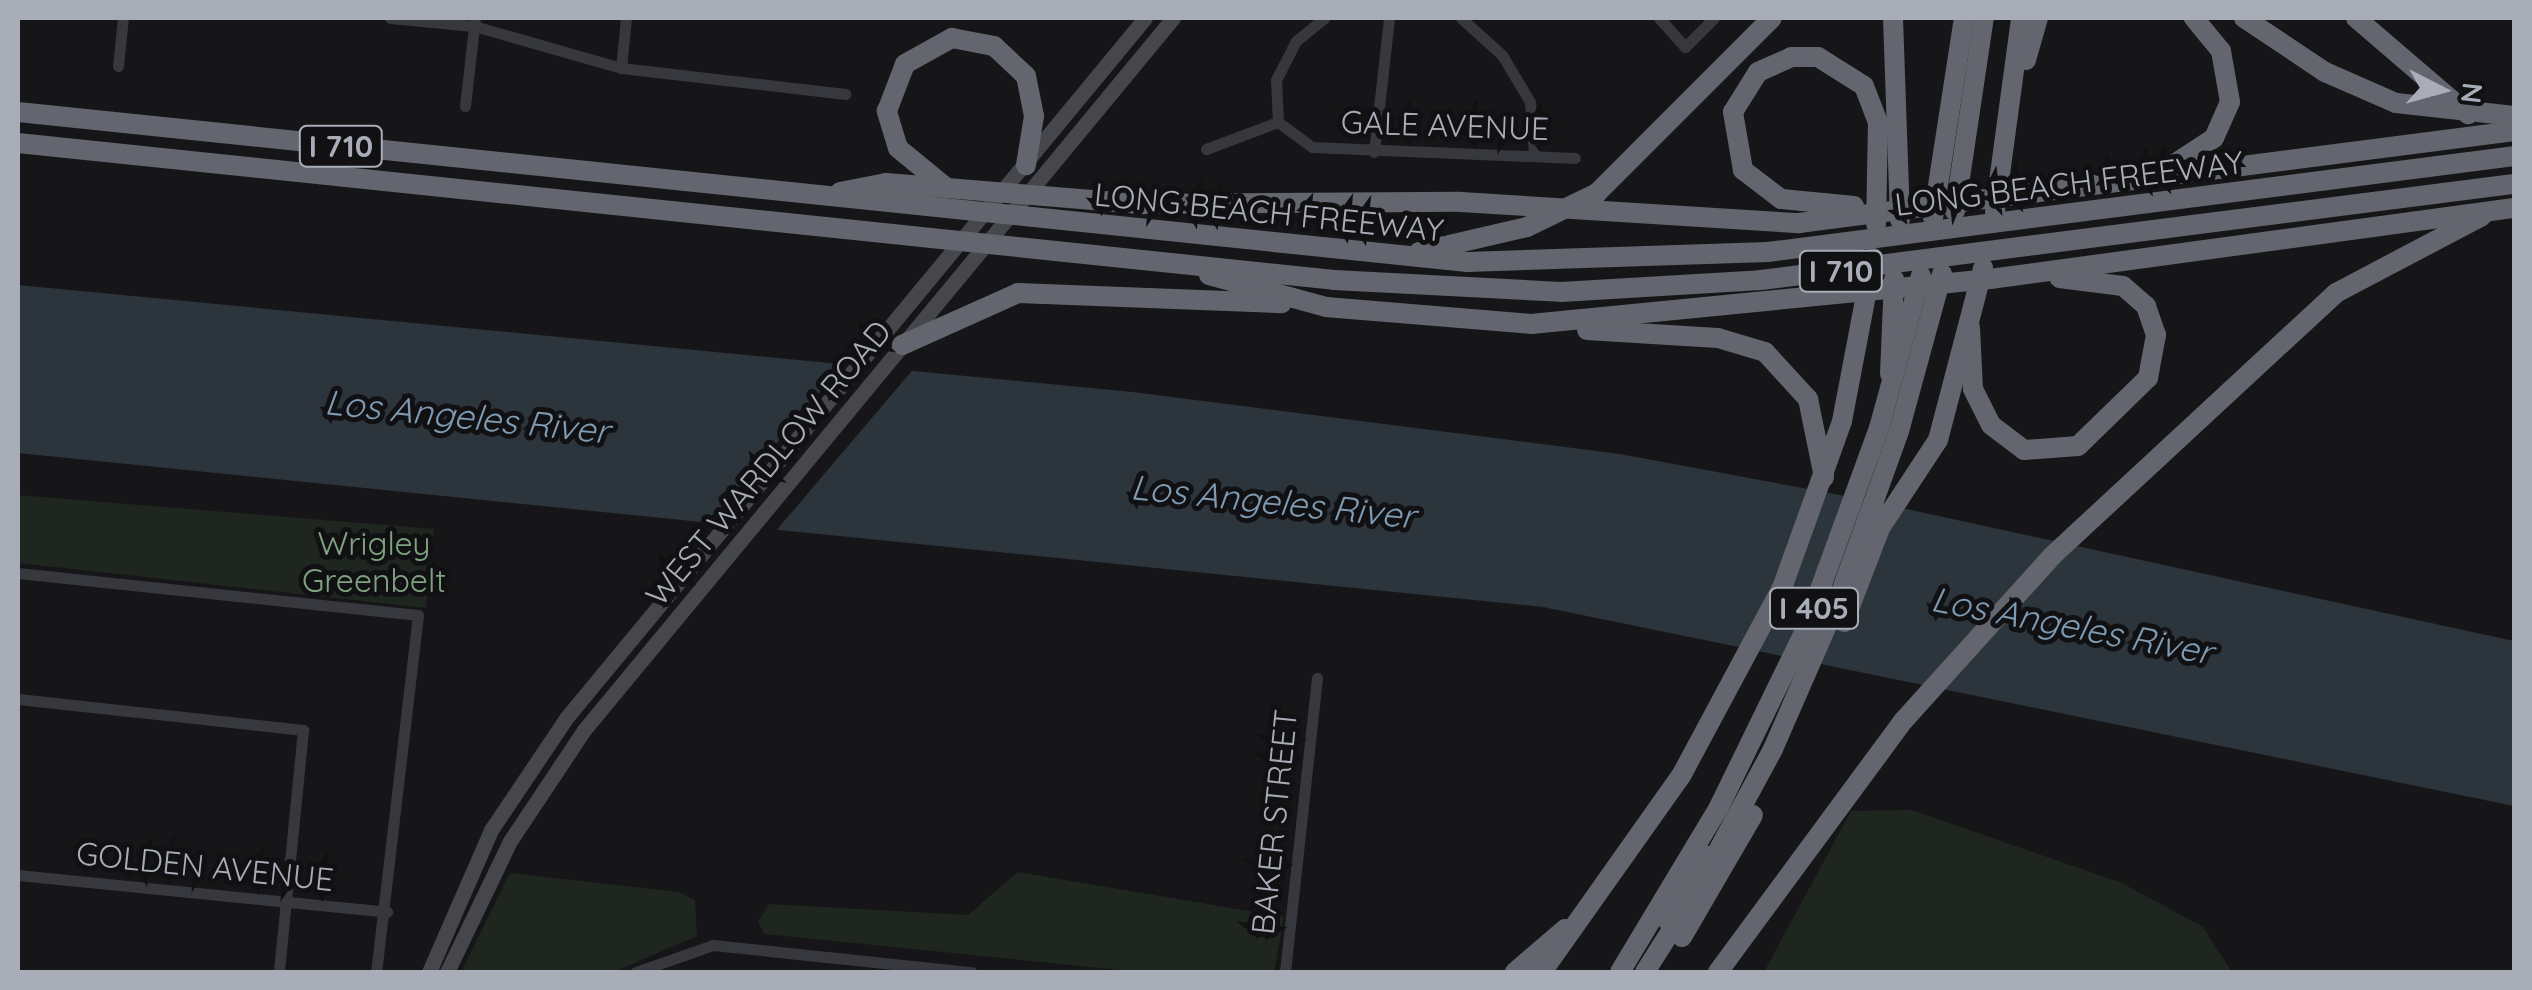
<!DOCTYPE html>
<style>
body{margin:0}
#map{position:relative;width:2532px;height:990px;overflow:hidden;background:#161618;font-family:Quicksand,sans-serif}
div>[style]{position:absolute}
.green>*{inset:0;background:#1e261f}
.water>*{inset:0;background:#2c353c}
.pier>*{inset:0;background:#161618}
.street>*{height:11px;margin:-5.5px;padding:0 5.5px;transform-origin:5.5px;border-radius:5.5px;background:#37383d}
.secondary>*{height:15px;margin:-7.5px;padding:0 7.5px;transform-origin:7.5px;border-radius:7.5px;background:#45474d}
.highway>*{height:20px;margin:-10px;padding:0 10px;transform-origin:10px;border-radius:10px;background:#63666e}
span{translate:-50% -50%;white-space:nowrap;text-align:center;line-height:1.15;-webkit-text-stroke:10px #111113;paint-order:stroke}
.shield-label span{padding:2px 8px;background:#111113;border:2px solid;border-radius:8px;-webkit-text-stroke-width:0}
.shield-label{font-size:30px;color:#a8adb8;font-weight:700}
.street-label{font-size:32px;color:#a8adb8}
.park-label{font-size:32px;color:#7fa381}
.water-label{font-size:35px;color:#7f9bb3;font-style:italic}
.frame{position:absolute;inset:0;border:20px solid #a8adb8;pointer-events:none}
.north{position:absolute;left:2392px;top:40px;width:100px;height:100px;-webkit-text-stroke:8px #111113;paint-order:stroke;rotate:96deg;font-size:28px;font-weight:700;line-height:40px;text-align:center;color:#a8adb8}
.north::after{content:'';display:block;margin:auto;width:35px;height:45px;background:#a8adb8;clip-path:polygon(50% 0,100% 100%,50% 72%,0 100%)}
</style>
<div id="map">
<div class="green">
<div style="clip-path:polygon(18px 495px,434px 529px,426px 608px,18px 563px)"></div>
<div style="clip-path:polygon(1912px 810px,2122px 883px,2203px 927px,2232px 972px,1764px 972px,1851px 811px)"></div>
<div style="clip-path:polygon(1018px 872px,1284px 917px,1274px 972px,1141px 972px,764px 934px,758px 922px,769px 904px,968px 915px)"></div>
<div style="clip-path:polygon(510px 873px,679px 892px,695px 900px,697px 936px,614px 972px,461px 972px)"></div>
</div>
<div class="water">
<div style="clip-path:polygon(18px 285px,1132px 392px,1620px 454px,1856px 498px,2514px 641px,2514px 806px,1543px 607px,18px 453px)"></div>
</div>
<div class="pier">
<div style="clip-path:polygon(847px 359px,916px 366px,775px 532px,708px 526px)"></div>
</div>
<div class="street">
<div style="left:390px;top:18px;width:84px;rotate:5.4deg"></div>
<div style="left:474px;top:26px;width:153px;rotate:15.9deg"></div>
<div style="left:621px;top:68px;width:226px;rotate:6.6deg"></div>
<div style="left:1461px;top:18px;width:55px;rotate:42.1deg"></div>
<div style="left:1502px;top:55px;width:55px;rotate:59.2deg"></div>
<div style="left:1530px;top:102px;width:52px;rotate:85.6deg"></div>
<div style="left:1659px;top:18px;width:39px;rotate:48deg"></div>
<div style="left:1685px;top:47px;width:41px;rotate:-45deg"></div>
<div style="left:118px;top:66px;width:48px;rotate:-84.1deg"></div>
<div style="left:621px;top:68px;width:50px;rotate:-84.3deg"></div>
<div style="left:465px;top:106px;width:89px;rotate:-83.5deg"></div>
<div style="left:1278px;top:122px;width:42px;rotate:36.3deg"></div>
<div style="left:1312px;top:147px;width:263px;rotate:2.4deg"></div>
<div style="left:1278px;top:122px;width:42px;rotate:-92.7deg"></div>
<div style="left:1276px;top:80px;width:44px;rotate:-62.9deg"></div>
<div style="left:1296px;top:41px;width:36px;rotate:-39deg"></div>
<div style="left:1206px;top:149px;width:77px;rotate:-20.6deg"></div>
<div style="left:1374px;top:152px;width:135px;rotate:-83.6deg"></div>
<div style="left:18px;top:573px;width:402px;rotate:6deg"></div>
<div style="left:418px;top:615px;width:359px;rotate:96.7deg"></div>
<div style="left:18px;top:699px;width:287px;rotate:6.2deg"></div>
<div style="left:303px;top:730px;width:243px;rotate:95.7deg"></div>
<div style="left:18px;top:875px;width:371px;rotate:5.7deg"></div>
<div style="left:636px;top:972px;width:82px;rotate:-19.3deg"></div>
<div style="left:713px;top:945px;width:260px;rotate:6deg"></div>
<div style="left:1285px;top:972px;width:296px;rotate:-83.8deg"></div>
</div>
<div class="secondary">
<div style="left:429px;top:972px;width:155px;rotate:-66.4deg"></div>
<div style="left:491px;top:830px;width:136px;rotate:-56.1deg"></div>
<div style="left:567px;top:717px;width:907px;rotate:-50.41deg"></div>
<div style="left:447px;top:972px;width:145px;rotate:-64.3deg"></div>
<div style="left:510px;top:841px;width:133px;rotate:-56.3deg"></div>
<div style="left:584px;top:730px;width:924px;rotate:-50.4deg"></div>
</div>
<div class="highway">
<div style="left:1893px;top:18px;width:202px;rotate:88deg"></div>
<div style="left:2244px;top:18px;width:97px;rotate:33.7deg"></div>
<div style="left:2325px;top:72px;width:77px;rotate:23.6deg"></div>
<div style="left:2396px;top:103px;width:119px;rotate:6.3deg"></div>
<div style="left:2356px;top:18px;width:148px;rotate:40.6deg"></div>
<div style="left:2026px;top:60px;width:44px;rotate:-74.1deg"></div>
<div style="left:18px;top:112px;width:1457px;rotate:5.91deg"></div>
<div style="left:1467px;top:262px;width:301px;rotate:-1.9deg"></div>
<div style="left:1768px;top:252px;width:752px;rotate:-7.33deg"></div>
<div style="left:18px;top:143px;width:1323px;rotate:5.94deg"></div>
<div style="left:1334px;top:280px;width:227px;rotate:3deg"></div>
<div style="left:1561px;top:292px;width:200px;rotate:-3.4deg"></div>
<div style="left:1761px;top:280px;width:759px;rotate:-7.27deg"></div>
<div style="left:2162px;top:172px;width:62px;rotate:-33.2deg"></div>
<div style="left:2214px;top:138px;width:39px;rotate:-66deg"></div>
<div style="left:2230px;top:102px;width:52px;rotate:-100deg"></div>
<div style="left:2221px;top:51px;width:43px;rotate:-129.3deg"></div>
<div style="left:943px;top:185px;width:58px;rotate:-140.6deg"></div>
<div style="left:898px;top:148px;width:39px;rotate:-107deg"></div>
<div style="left:887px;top:111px;width:50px;rotate:-69deg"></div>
<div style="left:905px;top:64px;width:54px;rotate:-29deg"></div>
<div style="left:952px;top:38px;width:43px;rotate:10.8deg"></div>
<div style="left:994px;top:46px;width:44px;rotate:43.2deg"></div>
<div style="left:1026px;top:76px;width:41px;rotate:78.7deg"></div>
<div style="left:1034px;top:116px;width:50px;rotate:99.3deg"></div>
<div style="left:840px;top:192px;width:47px;rotate:-11.1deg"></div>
<div style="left:886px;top:183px;width:259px;rotate:4.7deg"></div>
<div style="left:1144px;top:204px;width:317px;rotate:-0.4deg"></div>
<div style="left:1461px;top:202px;width:339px;rotate:3.6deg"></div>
<div style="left:1799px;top:223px;width:721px;rotate:-7.33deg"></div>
<div style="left:1854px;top:206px;width:73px;rotate:-174.5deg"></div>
<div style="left:1781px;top:199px;width:48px;rotate:-142.7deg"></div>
<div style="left:1743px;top:170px;width:59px;rotate:-99.8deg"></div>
<div style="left:1733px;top:112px;width:47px;rotate:-58deg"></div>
<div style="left:1758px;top:72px;width:36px;rotate:-24deg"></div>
<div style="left:1791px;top:57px;width:27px"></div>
<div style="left:1818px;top:57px;width:54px;rotate:32.2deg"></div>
<div style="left:1864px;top:86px;width:40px;rotate:69deg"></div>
<div style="left:1878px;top:123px;width:101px;rotate:91.1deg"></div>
<div style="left:1955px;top:211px;width:195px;rotate:-81.5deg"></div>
<div style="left:1995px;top:211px;width:195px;rotate:-82.3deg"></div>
<div style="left:1933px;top:218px;width:202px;rotate:-81.2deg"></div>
<div style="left:1419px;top:252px;width:111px;rotate:-13deg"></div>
<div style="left:1527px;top:227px;width:78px;rotate:-25.9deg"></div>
<div style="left:1597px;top:193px;width:247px;rotate:-45deg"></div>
<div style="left:1209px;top:275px;width:121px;rotate:15.3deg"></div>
<div style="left:1326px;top:307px;width:206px;rotate:4.7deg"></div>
<div style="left:1531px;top:324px;width:461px;rotate:-5.6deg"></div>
<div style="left:1990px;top:279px;width:529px;rotate:-7.72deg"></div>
<div style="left:1970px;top:328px;width:61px;rotate:87.2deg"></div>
<div style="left:1973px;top:389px;width:40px;rotate:63.4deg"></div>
<div style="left:1991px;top:425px;width:41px;rotate:37.1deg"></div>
<div style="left:2024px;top:450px;width:54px;rotate:-4.2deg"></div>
<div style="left:2078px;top:446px;width:98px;rotate:-44.2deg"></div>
<div style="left:2148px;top:378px;width:44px;rotate:-79.5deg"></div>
<div style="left:2156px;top:335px;width:31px;rotate:-109deg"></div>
<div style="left:2146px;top:306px;width:30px;rotate:-139deg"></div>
<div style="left:2123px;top:286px;width:64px;rotate:-172.8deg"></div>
<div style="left:1587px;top:330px;width:131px;rotate:3.5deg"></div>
<div style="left:1718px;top:338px;width:49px;rotate:16.6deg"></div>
<div style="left:1765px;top:352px;width:64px;rotate:47.5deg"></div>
<div style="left:1808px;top:399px;width:80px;rotate:78.4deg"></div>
<div style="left:902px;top:345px;width:127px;rotate:-24.1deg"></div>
<div style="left:1018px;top:293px;width:264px;rotate:2.2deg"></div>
<div style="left:1890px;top:374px;width:95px;rotate:-87.6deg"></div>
<div style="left:1880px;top:528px;width:105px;rotate:-56.6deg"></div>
<div style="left:1938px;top:440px;width:178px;rotate:-75.3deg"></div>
<div style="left:1844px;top:622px;width:111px;rotate:-69deg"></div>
<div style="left:1706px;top:873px;width:141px;rotate:-61.6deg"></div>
<div style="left:1773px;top:749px;width:165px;rotate:-66.4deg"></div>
<div style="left:1839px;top:598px;width:177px;rotate:-70.2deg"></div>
<div style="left:1899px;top:431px;width:163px;rotate:-74.7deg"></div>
<div style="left:1668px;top:921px;width:76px;rotate:-59deg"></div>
<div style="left:1682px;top:937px;width:141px;rotate:-59.8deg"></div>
<div style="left:1515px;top:972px;width:66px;rotate:-40.7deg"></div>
<div style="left:1542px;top:972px;width:240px;rotate:-54.7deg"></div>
<div style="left:1681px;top:776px;width:213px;rotate:-61.8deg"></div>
<div style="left:1782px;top:588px;width:177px;rotate:-70.2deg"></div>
<div style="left:1842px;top:421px;width:166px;rotate:-79.2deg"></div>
<div style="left:1620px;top:972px;width:192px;rotate:-59deg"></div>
<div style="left:1719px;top:807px;width:194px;rotate:-64deg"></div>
<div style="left:1804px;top:633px;width:218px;rotate:-69.9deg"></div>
<div style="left:1879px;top:428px;width:158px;rotate:-74.6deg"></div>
<div style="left:1645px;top:972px;width:67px;rotate:-57.7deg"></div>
<div style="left:1718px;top:972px;width:313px;rotate:-53.6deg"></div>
<div style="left:1904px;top:720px;width:221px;rotate:-47.9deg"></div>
<div style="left:2052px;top:556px;width:387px;rotate:-42.8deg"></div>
<div style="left:2336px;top:293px;width:165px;rotate:-27.8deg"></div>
</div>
<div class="shield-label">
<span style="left:341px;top:146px">I 710</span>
<span style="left:1841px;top:271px">I 710</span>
<span style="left:1814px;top:608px">I 405</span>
</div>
<div class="street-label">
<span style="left:1445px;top:125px;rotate:2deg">GALE AVENUE</span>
<span style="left:2069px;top:183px;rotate:-7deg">LONG BEACH FREEWAY</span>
<span style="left:1269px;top:212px;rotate:6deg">LONG BEACH FREEWAY</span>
<span style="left:768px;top:463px;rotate:-50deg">WEST WARDLOW ROAD</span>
<span style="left:1274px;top:822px;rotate:-84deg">BAKER STREET</span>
<span style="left:205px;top:866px;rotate:6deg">GOLDEN AVENUE</span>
</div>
<div class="park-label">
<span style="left:374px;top:562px">Wrigley<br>Greenbelt</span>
</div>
<div class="water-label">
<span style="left:467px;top:416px;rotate:6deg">Los Angeles River</span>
<span style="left:1273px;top:501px;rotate:6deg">Los Angeles River</span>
<span style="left:2072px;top:625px;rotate:11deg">Los Angeles River</span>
</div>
<div class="frame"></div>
<div class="north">N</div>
</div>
